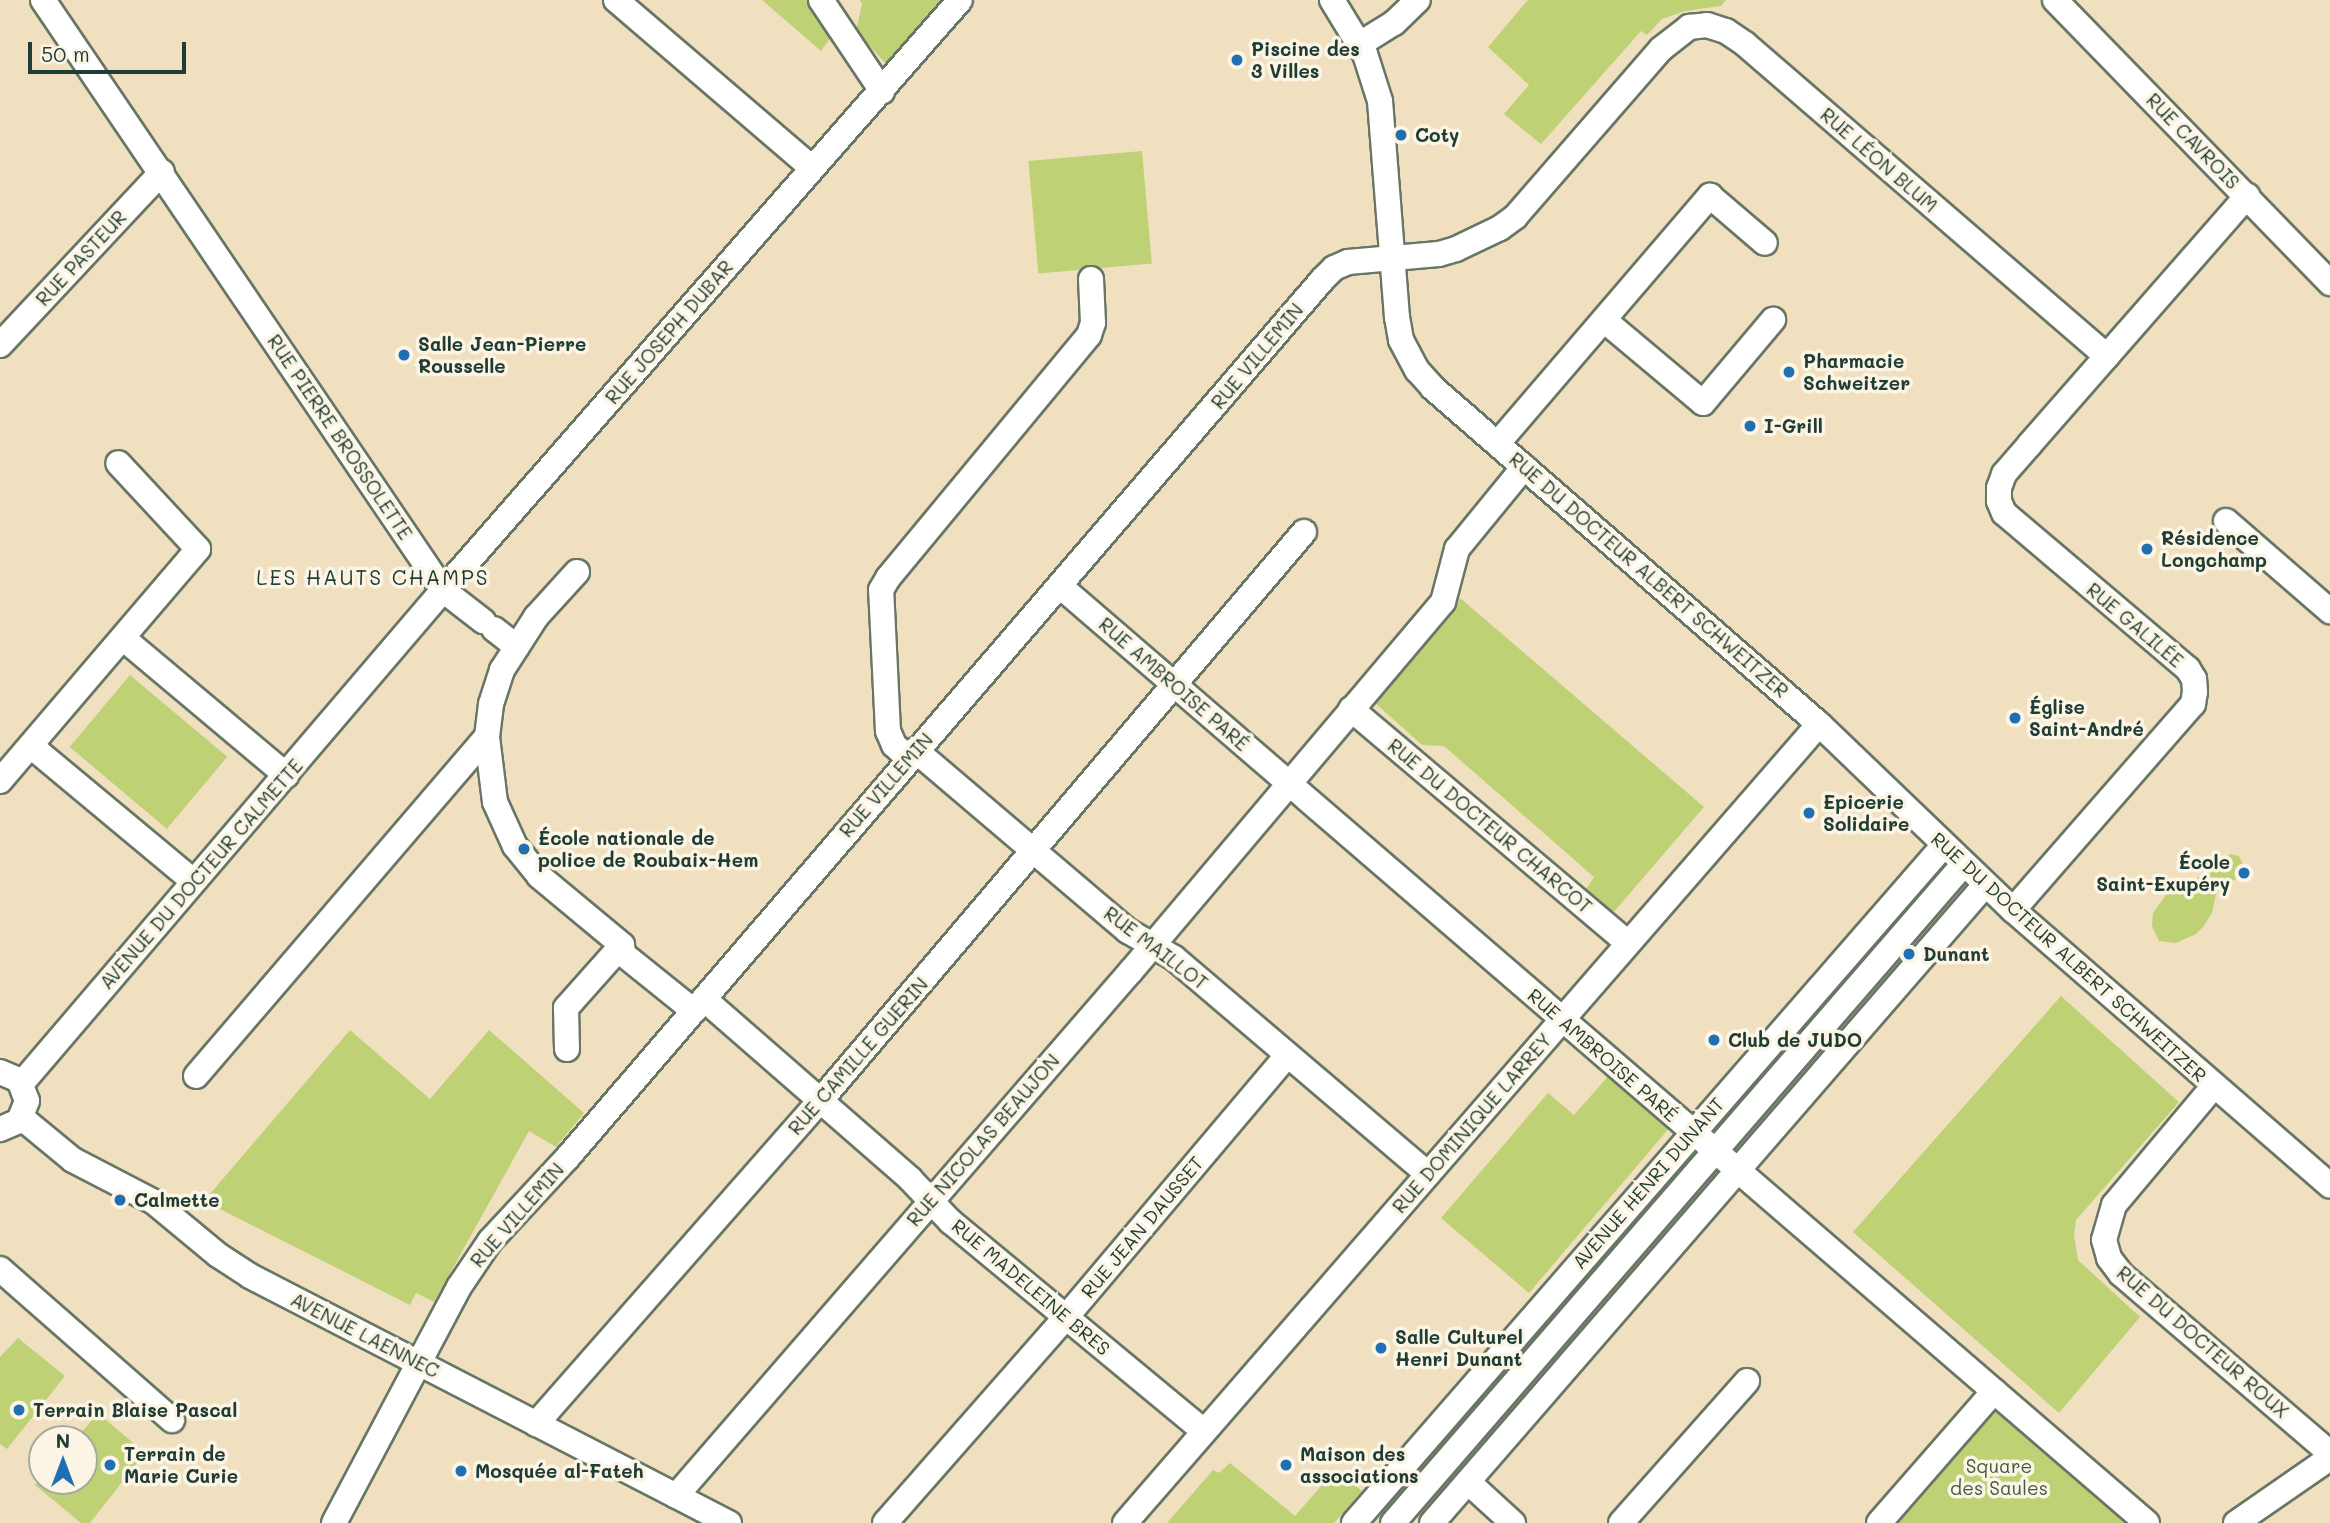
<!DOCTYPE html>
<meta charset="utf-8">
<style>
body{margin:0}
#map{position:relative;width:2330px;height:1523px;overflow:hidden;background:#f0e0c0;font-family:Mali,sans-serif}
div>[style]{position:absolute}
.green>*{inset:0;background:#bed175;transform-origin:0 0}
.roads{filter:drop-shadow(2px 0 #687665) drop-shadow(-2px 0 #687665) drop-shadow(0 2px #687665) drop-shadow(0 -2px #687665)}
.minor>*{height:24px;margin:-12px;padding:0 12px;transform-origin:12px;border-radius:12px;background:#fff}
.dots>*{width:19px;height:19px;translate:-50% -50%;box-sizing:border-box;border:4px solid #fcf5e5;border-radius:50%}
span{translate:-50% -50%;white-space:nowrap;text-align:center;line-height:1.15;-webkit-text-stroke:7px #fcf5e5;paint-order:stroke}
.poi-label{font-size:19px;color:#1f3d34;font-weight:700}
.left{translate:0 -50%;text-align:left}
.right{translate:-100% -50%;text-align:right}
.street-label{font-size:19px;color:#1f3d34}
.park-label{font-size:19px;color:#3f5b41}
.neighbourhood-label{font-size:21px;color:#1f3d34;letter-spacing:2px}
.north{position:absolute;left:28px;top:1425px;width:70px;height:70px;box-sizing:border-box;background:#fcf5e5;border:2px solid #a4ab9e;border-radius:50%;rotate:0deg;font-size:19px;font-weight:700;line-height:28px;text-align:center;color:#1f3d34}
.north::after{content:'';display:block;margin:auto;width:24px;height:32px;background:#1f6fb2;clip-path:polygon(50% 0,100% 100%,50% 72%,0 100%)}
.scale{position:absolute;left:28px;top:42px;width:158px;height:32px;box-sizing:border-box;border:4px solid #1f3d34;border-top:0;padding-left:9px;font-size:21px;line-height:24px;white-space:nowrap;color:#1f3d34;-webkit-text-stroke:5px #fcf5e5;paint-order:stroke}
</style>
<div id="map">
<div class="green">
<div style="clip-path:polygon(762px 0,812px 0,834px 33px,821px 51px)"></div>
<div style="clip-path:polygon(860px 0,942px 0,888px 66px,856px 31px,862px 4px)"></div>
<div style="clip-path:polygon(1528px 0,1726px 0,1721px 6px,1685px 11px,1662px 19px,1647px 35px,1641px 31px,1541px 144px,1504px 114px,1529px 85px,1488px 47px)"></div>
<div style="left:1142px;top:151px;width:113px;height:114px;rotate:85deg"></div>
<div style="clip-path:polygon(1460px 598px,1704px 807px,1613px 913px,1585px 891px,1594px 877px,1444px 746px,1422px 745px,1374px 702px,1454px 612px)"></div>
<div style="left:130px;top:675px;width:127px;height:94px;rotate:40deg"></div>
<div style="clip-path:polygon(2230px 854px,2239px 856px,2244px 866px,2240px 877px,2217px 889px,2212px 913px,2203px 927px,2196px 934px,2176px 943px,2159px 941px,2152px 926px,2153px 913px,2172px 887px,2211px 873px)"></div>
<div style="clip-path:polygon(2061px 996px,2179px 1102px,2076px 1220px,2074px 1235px,2078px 1260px,2140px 1317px,2059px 1413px,1853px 1232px)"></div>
<div style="clip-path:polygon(350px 1030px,430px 1099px,489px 1030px,584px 1113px,556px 1147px,529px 1131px,434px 1302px,416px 1293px,410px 1305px,204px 1201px)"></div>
<div style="clip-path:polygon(1610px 1074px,1671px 1126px,1529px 1293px,1441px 1218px,1548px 1093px,1574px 1115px)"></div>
<div style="clip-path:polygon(18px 1338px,65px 1376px,7px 1449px,0 1444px,0 1357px)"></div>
<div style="clip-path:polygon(1995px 1411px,2125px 1523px,1896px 1523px)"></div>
<div style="clip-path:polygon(98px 1413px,145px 1453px,90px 1523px,81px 1523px,35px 1485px,42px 1477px,42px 1481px,84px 1481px,84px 1439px,76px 1439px)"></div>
<div style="clip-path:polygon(1230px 1463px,1295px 1516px,1336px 1469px,1362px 1491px,1334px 1523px,1167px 1523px,1213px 1470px,1219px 1473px)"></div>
</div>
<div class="roads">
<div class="minor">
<div style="left:43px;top:0;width:713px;rotate:55.86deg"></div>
<div style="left:443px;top:590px;width:51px;rotate:37.8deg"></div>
<div style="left:616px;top:0;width:258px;rotate:40.6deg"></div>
<div style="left:821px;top:0;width:110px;rotate:56.2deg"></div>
<div style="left:1332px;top:0;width:63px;rotate:58.6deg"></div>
<div style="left:1365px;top:54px;width:49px;rotate:72.3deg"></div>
<div style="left:1380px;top:101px;width:217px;rotate:85.5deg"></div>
<div style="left:1397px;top:317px;width:23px;rotate:80deg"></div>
<div style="left:1401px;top:340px;width:34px;rotate:62deg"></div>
<div style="left:1417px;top:370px;width:24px;rotate:48deg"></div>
<div style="left:1433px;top:388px;width:512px;rotate:41.04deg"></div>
<div style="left:1819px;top:724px;width:269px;rotate:43.8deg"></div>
<div style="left:2013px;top:910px;width:420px;rotate:41deg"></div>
<div style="left:2055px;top:0;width:395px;rotate:45.8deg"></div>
<div style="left:1360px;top:44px;width:40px;rotate:-32deg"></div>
<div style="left:1394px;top:23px;width:33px;rotate:-44deg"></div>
<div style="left:1604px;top:320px;width:129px;rotate:40deg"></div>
<div style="left:1703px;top:403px;width:109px;rotate:-49.9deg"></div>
<div style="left:0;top:345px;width:237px;rotate:-46.9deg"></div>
<div style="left:1498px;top:443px;width:326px;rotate:-49.4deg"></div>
<div style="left:1710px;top:196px;width:72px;rotate:40.5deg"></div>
<div style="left:2226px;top:521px;width:138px;rotate:40.9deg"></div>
<div style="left:1060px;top:586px;width:1435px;rotate:40.76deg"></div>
<div style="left:494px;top:629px;width:29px;rotate:38deg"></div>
<div style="left:124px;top:639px;width:212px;rotate:40deg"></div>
<div style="left:1351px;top:709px;width:363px;rotate:40.2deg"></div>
<div style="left:487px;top:737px;width:65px;rotate:83deg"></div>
<div style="left:495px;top:802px;width:48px;rotate:65.6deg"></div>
<div style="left:515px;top:846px;width:38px;rotate:51deg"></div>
<div style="left:539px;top:876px;width:108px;rotate:39.7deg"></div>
<div style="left:622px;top:945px;width:9px;rotate:84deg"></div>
<div style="left:623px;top:954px;width:91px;rotate:38.8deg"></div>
<div style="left:31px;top:746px;width:211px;rotate:39.8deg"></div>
<div style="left:915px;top:750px;width:280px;rotate:40.4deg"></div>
<div style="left:1128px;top:931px;width:53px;rotate:30.4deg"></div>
<div style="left:1174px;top:958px;width:333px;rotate:40.4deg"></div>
<div style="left:908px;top:758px;width:19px;rotate:-137deg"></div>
<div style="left:894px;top:745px;width:15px;rotate:-113deg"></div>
<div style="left:888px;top:731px;width:141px;rotate:-92.8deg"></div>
<div style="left:881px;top:590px;width:14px;rotate:-60deg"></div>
<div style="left:888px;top:578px;width:315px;rotate:-50.4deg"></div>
<div style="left:1089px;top:335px;width:13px;rotate:-72deg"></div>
<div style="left:1093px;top:323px;width:44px;rotate:-92.6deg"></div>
<div style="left:0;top:781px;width:305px;rotate:-49.5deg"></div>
<div style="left:198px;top:549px;width:117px;rotate:-132.9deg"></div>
<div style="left:2013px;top:910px;width:274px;rotate:-48.9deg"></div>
<div style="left:2193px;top:704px;width:12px;rotate:-81deg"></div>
<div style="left:2195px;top:692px;width:13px;rotate:-94deg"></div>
<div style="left:2194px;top:679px;width:12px;rotate:-121deg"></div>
<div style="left:2188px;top:669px;width:241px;rotate:-139.7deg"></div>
<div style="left:2004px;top:513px;width:13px;rotate:-113deg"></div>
<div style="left:1999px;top:501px;width:13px;rotate:-90deg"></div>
<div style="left:1999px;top:488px;width:15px;rotate:-70deg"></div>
<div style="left:2004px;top:474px;width:40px;rotate:-49deg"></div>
<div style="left:2030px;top:444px;width:330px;rotate:-48.8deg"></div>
<div style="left:704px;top:999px;width:274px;rotate:41.1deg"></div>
<div style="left:910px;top:1179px;width:59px;rotate:46.4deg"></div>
<div style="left:951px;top:1222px;width:328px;rotate:39.6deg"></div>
<div style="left:567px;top:1049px;width:41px;rotate:-91.4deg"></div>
<div style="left:566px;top:1008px;width:84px;rotate:-48.4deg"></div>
<div style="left:0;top:1072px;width:21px;rotate:23deg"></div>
<div style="left:19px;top:1080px;width:22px;rotate:69deg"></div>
<div style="left:27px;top:1101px;width:22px;rotate:112deg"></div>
<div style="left:19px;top:1121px;width:21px;rotate:157deg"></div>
<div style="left:196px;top:1076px;width:447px;rotate:-49.4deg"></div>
<div style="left:487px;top:737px;width:33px;rotate:-83deg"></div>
<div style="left:491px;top:704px;width:36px;rotate:-72deg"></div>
<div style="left:502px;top:670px;width:63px;rotate:-57.3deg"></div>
<div style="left:536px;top:617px;width:61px;rotate:-47.7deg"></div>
<div style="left:22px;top:1083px;width:648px;rotate:-49.5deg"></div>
<div style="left:443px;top:590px;width:784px;rotate:-48.77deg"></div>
<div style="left:2213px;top:1087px;width:154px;rotate:130deg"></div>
<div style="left:2114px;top:1205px;width:36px;rotate:106deg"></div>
<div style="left:2104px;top:1240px;width:19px;rotate:74deg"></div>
<div style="left:2109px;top:1258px;width:20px;rotate:53deg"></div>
<div style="left:2121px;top:1274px;width:275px;rotate:40.6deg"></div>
<div style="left:22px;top:1118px;width:66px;rotate:39.5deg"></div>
<div style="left:73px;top:1160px;width:91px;rotate:27.4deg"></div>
<div style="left:154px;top:1202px;width:83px;rotate:39.6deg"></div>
<div style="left:218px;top:1255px;width:38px;rotate:33deg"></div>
<div style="left:250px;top:1276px;width:539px;rotate:27.28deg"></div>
<div style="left:0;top:1269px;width:229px;rotate:41.3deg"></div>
<div style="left:536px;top:1424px;width:430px;rotate:-48.7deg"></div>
<div style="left:820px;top:1101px;width:747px;rotate:-49.62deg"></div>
<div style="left:1468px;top:1482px;width:61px;rotate:42.3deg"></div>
<div style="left:676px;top:1496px;width:695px;rotate:-49.09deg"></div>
<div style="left:1131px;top:971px;width:483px;rotate:-49.8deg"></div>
<div style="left:1443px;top:602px;width:55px;rotate:-75.2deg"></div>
<div style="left:1457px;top:549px;width:106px;rotate:-50.7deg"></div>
<div style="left:334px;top:1523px;width:267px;rotate:-62.1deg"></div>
<div style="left:459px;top:1287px;width:55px;rotate:-56deg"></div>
<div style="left:490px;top:1241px;width:115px;rotate:-47.1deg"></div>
<div style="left:568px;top:1157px;width:1157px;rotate:-49.31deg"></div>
<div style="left:1322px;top:280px;width:17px;rotate:-45deg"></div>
<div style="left:1334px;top:268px;width:15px;rotate:-23deg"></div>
<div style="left:1348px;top:262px;width:91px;rotate:-5deg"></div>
<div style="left:1439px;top:254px;width:18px;rotate:-16deg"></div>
<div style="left:1456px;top:249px;width:49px;rotate:-25.5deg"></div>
<div style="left:1500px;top:228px;width:19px;rotate:-36deg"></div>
<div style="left:1515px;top:217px;width:223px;rotate:-49deg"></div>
<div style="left:1661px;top:49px;width:36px;rotate:-38deg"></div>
<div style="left:1689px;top:27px;width:18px;rotate:-6deg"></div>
<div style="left:1707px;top:25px;width:20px;rotate:18deg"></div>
<div style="left:1726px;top:31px;width:23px;rotate:34deg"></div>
<div style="left:1745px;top:44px;width:478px;rotate:40.8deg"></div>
<div style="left:885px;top:1523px;width:276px;rotate:-48.7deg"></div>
<div style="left:1067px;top:1316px;width:341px;rotate:-49.8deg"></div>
<div style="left:1125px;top:1523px;width:1058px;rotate:-49.02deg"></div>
<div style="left:1354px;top:1523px;width:899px;rotate:-48.97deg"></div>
<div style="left:1393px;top:1523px;width:871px;rotate:-49.1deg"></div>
<div style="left:1432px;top:1523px;width:844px;rotate:-49.08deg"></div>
<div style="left:1621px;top:1523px;width:190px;rotate:-48.4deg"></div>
<div style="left:1879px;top:1523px;width:175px;rotate:-48.9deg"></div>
<div style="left:2236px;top:1523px;width:114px;rotate:-34.7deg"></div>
</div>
</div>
<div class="dots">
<div style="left:1237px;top:60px;background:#1f6fb2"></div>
<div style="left:1401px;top:135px;background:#1f6fb2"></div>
<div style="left:404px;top:355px;background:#1f6fb2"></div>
<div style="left:1789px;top:372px;background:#1f6fb2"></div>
<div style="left:1750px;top:426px;background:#1f6fb2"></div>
<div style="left:2147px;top:549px;background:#1f6fb2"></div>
<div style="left:2015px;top:718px;background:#1f6fb2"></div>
<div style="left:1809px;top:813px;background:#1f6fb2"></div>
<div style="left:524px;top:849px;background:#1f6fb2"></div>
<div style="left:2244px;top:873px;background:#1f6fb2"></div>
<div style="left:1909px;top:954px;background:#1f6fb2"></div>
<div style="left:1714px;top:1040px;background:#1f6fb2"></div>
<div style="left:120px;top:1200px;background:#1f6fb2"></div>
<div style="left:1381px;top:1348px;background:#1f6fb2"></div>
<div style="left:19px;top:1410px;background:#1f6fb2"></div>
<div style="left:110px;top:1465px;background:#1f6fb2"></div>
<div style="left:1286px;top:1465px;background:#1f6fb2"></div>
<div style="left:461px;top:1471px;background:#1f6fb2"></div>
</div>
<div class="poi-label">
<span class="left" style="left:1251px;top:60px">Piscine des<br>3 Villes</span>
<span class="left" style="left:1415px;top:135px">Coty</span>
<span class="left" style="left:418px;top:355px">Salle Jean-Pierre<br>Rousselle</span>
<span class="left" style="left:1803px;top:372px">Pharmacie<br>Schweitzer</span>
<span class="left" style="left:1764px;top:426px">I-Grill</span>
<span class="left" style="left:2161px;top:549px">Résidence<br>Longchamp</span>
<span class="left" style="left:2029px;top:718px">Église<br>Saint-André</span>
<span class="left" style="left:1823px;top:813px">Epicerie<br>Solidaire</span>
<span class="left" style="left:538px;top:849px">École nationale de<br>police de Roubaix-Hem</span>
<span class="right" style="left:2230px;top:873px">École<br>Saint-Exupéry</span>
<span class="left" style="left:1923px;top:954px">Dunant</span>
<span class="left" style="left:1728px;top:1040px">Club de JUDO</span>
<span class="left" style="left:134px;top:1200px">Calmette</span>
<span class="left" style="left:1395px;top:1348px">Salle Culturel<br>Henri Dunant</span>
<span class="left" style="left:33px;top:1410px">Terrain Blaise Pascal</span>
<span class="left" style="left:124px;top:1465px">Terrain de<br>Marie Curie</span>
<span class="left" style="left:1300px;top:1465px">Maison des<br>associations</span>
<span class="left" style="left:475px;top:1471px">Mosquée al-Fateh</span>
</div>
<div class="street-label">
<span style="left:2193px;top:141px;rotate:46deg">RUE CAVROIS</span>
<span style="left:1879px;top:160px;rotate:41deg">RUE LÉON BLUM</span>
<span style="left:81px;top:258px;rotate:-47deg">RUE PASTEUR</span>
<span style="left:669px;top:332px;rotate:-49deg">RUE JOSEPH DUBAR</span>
<span style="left:1257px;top:356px;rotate:-50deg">RUE VILLEMIN</span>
<span style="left:340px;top:437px;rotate:56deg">RUE PIERRE BROSSOLETTE</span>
<span style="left:1649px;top:575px;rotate:41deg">RUE DU DOCTEUR ALBERT SCHWEITZER</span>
<span style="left:2135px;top:625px;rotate:40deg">RUE GALILÉE</span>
<span style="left:1174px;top:684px;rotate:41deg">RUE AMBROISE PARÉ</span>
<span style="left:886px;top:785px;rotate:-49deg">RUE VILLEMIN</span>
<span style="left:1490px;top:826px;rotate:40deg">RUE DU DOCTEUR CHARCOT</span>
<span style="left:201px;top:874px;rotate:-49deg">AVENUE DU DOCTEUR CALMETTE</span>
<span style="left:1156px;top:948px;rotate:37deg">RUE MAILLOT</span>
<span style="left:2069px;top:957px;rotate:42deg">RUE DU DOCTEUR ALBERT SCHWEITZER</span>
<span style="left:1603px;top:1055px;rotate:41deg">RUE AMBROISE PARÉ</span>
<span style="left:858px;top:1056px;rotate:-49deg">RUE CAMILLE GUERIN</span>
<span style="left:1472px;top:1123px;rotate:-49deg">RUE DOMINIQUE LARREY</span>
<span style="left:983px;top:1140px;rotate:-49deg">RUE NICOLAS BEAUJON</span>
<span style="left:1648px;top:1183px;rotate:-49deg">AVENUE HENRI DUNANT</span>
<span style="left:517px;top:1215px;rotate:-49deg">RUE VILLEMIN</span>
<span style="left:1142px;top:1227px;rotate:-50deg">RUE JEAN DAUSSET</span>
<span style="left:1031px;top:1287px;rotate:40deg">RUE MADELEINE BRES</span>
<span style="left:365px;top:1335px;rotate:27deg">AVENUE LAENNEC</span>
<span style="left:2203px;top:1342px;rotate:41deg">RUE DU DOCTEUR ROUX</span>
</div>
<div class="park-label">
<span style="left:1999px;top:1477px">Square<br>des Saules</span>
</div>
<div class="neighbourhood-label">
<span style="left:373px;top:577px">LES HAUTS CHAMPS</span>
</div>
<div class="north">N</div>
<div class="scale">50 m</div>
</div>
